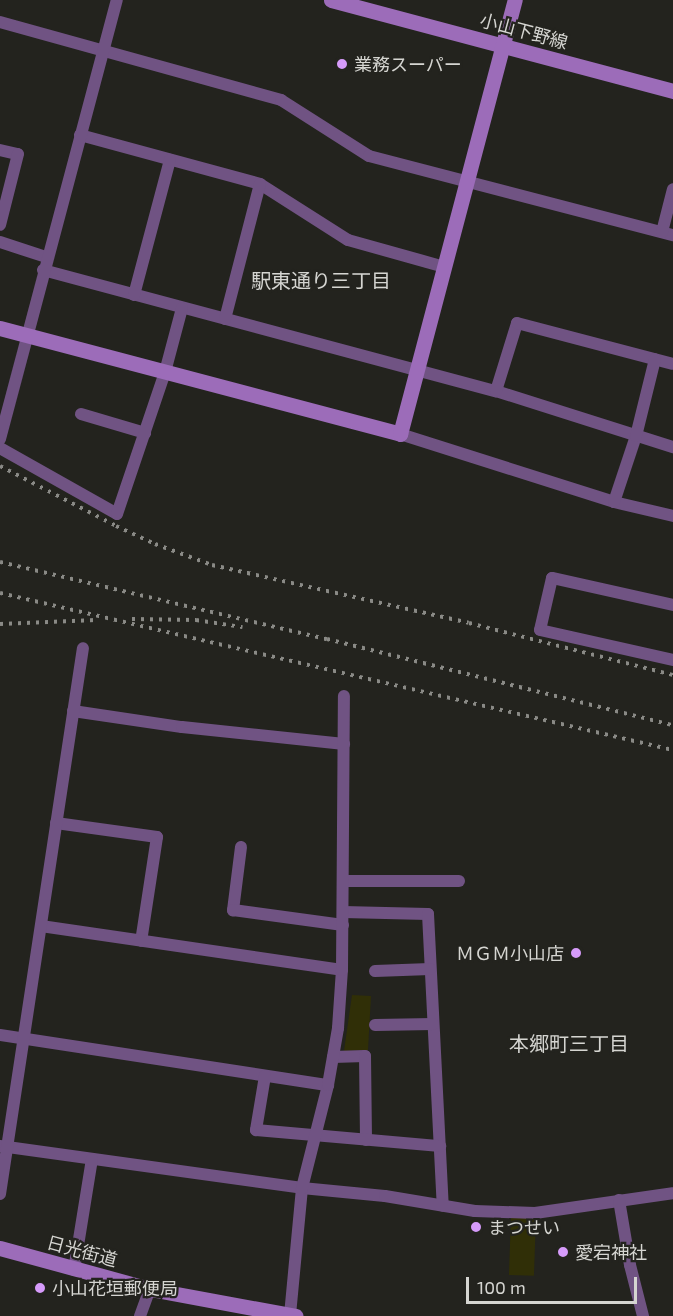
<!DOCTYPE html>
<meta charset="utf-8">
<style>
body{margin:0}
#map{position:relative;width:673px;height:1316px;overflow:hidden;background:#23231e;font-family:"Exo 2","Noto Sans JP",sans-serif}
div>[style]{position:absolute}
.green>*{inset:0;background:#302f07;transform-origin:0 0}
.street>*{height:12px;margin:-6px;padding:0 6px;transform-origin:6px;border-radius:6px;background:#705383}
.secondary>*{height:15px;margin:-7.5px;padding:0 7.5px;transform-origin:7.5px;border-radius:7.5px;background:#9c6cb9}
.rail>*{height:4px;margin-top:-2px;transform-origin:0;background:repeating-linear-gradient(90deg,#8a8a86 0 3px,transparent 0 9px)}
.dots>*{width:16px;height:16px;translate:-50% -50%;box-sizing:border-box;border:3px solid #23231e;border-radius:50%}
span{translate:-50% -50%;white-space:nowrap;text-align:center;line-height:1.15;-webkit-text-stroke:4.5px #23231e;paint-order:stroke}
.street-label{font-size:18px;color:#d5d5d1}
.poi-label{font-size:18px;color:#d5d5d1}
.left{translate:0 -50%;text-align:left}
.right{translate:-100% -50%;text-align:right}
.neighbourhood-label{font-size:20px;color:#d5d5d1}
.scale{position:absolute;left:466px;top:1277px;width:171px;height:27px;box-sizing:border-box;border:3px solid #d5d5d1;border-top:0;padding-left:8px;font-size:18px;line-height:21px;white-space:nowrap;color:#d5d5d1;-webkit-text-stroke:4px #23231e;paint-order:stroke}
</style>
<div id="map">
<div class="green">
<div style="clip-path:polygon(352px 995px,371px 996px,368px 1050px,344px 1051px)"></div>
<div style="left:511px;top:1216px;width:25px;height:59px;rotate:2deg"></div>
</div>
<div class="street">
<div style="left:0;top:22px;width:292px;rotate:15.5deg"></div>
<div style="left:281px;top:100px;width:104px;rotate:32.5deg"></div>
<div style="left:369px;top:156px;width:314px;rotate:14.6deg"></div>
<div style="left:80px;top:135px;width:187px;rotate:15.2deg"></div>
<div style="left:260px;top:184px;width:104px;rotate:32.5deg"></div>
<div style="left:348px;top:240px;width:101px;rotate:15.6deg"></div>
<div style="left:0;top:150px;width:18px;rotate:13deg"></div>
<div style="left:18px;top:154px;width:73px;rotate:104.2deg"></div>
<div style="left:662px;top:232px;width:44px;rotate:-75.7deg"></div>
<div style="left:0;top:242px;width:48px;rotate:18.1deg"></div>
<div style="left:43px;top:270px;width:469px;rotate:15deg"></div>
<div style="left:496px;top:391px;width:186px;rotate:17.6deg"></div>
<div style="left:134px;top:295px;width:140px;rotate:-75.1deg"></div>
<div style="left:225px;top:319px;width:139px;rotate:-75.5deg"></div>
<div style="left:496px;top:391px;width:71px;rotate:-72.8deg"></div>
<div style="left:517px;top:323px;width:161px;rotate:14.7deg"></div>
<div style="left:81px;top:414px;width:67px;rotate:16.5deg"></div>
<div style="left:400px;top:434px;width:225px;rotate:17.6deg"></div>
<div style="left:614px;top:502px;width:61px;rotate:13.3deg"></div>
<div style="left:0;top:439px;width:454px;rotate:-75.1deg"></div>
<div style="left:0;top:448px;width:134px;rotate:29.4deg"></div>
<div style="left:117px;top:514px;width:150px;rotate:-71.3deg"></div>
<div style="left:165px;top:372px;width:66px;rotate:-75.1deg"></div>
<div style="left:614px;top:502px;width:70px;rotate:-71.6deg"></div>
<div style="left:636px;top:436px;width:79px;rotate:-76.1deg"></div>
<div style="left:673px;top:605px;width:124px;rotate:-167.4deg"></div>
<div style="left:552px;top:578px;width:53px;rotate:103deg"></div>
<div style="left:540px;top:630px;width:136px;rotate:12.7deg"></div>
<div style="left:73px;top:711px;width:110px;rotate:8.4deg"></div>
<div style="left:182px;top:727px;width:163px;rotate:6deg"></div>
<div style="left:56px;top:823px;width:102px;rotate:7.9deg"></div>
<div style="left:157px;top:837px;width:105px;rotate:98.7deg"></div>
<div style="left:241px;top:847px;width:64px;rotate:97.2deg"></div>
<div style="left:233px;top:910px;width:111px;rotate:7.8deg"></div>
<div style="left:343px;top:881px;width:116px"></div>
<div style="left:343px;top:912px;width:85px;rotate:1.3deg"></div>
<div style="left:428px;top:914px;width:292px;rotate:87.1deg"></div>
<div style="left:41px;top:926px;width:304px;rotate:8.3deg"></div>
<div style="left:375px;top:971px;width:55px;rotate:-2.1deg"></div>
<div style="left:375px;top:1025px;width:58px;rotate:-1deg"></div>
<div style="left:0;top:1035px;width:332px;rotate:8.7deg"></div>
<div style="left:333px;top:1057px;width:32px;rotate:-2deg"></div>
<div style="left:365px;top:1056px;width:84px;rotate:89.3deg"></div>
<div style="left:265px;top:1076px;width:55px;rotate:99.5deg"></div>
<div style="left:256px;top:1130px;width:185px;rotate:5deg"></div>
<div style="left:0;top:1146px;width:305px;rotate:7.9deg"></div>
<div style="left:302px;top:1188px;width:83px;rotate:5.5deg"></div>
<div style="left:385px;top:1196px;width:91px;rotate:9.5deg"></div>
<div style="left:475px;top:1211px;width:60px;rotate:1.9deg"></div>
<div style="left:535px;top:1213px;width:139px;rotate:-8.2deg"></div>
<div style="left:0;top:1194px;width:552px;rotate:-81.36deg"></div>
<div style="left:619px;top:1200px;width:66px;rotate:80.4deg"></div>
<div style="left:630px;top:1265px;width:53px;rotate:75.7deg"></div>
<div style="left:74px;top:1270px;width:112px;rotate:-80.8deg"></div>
<div style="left:290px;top:1315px;width:128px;rotate:-84.6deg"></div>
<div style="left:302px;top:1188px;width:106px;rotate:-75.8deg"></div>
<div style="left:328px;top:1085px;width:58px;rotate:-80deg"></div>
<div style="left:338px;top:1028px;width:58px;rotate:-86.1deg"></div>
<div style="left:342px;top:970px;width:274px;rotate:-89.6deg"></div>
<div style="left:140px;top:1316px;width:29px;rotate:-70deg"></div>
</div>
<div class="secondary">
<div style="left:331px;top:0;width:354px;rotate:14.9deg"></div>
<div style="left:0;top:328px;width:414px;rotate:14.8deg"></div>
<div style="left:400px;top:434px;width:449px;rotate:-75.2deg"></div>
<div style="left:0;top:1248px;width:156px;rotate:15.3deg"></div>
<div style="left:150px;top:1289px;width:148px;rotate:10.5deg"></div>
</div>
<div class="rail">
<div style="left:0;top:466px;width:131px;rotate:27.3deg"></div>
<div style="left:116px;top:526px;width:43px;rotate:24.8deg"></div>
<div style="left:155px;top:544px;width:61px;rotate:20.2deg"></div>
<div style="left:212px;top:565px;width:263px;rotate:12.7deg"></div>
<div style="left:469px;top:623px;width:211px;rotate:14.3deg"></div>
<div style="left:0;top:562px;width:336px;rotate:13.3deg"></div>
<div style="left:327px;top:639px;width:357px;rotate:14deg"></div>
<div style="left:0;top:593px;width:691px;rotate:13.13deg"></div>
<div style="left:132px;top:619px;width:64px;rotate:0.9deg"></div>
<div style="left:196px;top:620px;width:47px;rotate:8.7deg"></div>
<div style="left:0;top:624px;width:96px;rotate:-2.4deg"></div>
</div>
<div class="dots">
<div style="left:342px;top:64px;background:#d69bfa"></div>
<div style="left:576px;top:953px;background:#d69bfa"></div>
<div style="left:476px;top:1227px;background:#d69bfa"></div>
<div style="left:563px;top:1252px;background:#d69bfa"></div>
<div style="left:40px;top:1288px;background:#d69bfa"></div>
</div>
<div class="street-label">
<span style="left:524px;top:31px;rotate:15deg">小山下野線</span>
<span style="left:82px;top:1251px;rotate:15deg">日光街道</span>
</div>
<div class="poi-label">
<span class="left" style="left:354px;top:64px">業務スーパー</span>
<span class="right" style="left:564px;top:953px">ＭＧＭ小山店</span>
<span class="left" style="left:488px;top:1227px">まつせい</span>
<span class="left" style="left:575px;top:1252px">愛宕神社</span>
<span class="left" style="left:52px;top:1288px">小山花垣郵便局</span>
</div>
<div class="neighbourhood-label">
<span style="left:321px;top:280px">駅東通り三丁目</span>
<span style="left:569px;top:1043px">本郷町三丁目</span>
</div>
<div class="scale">100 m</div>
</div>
